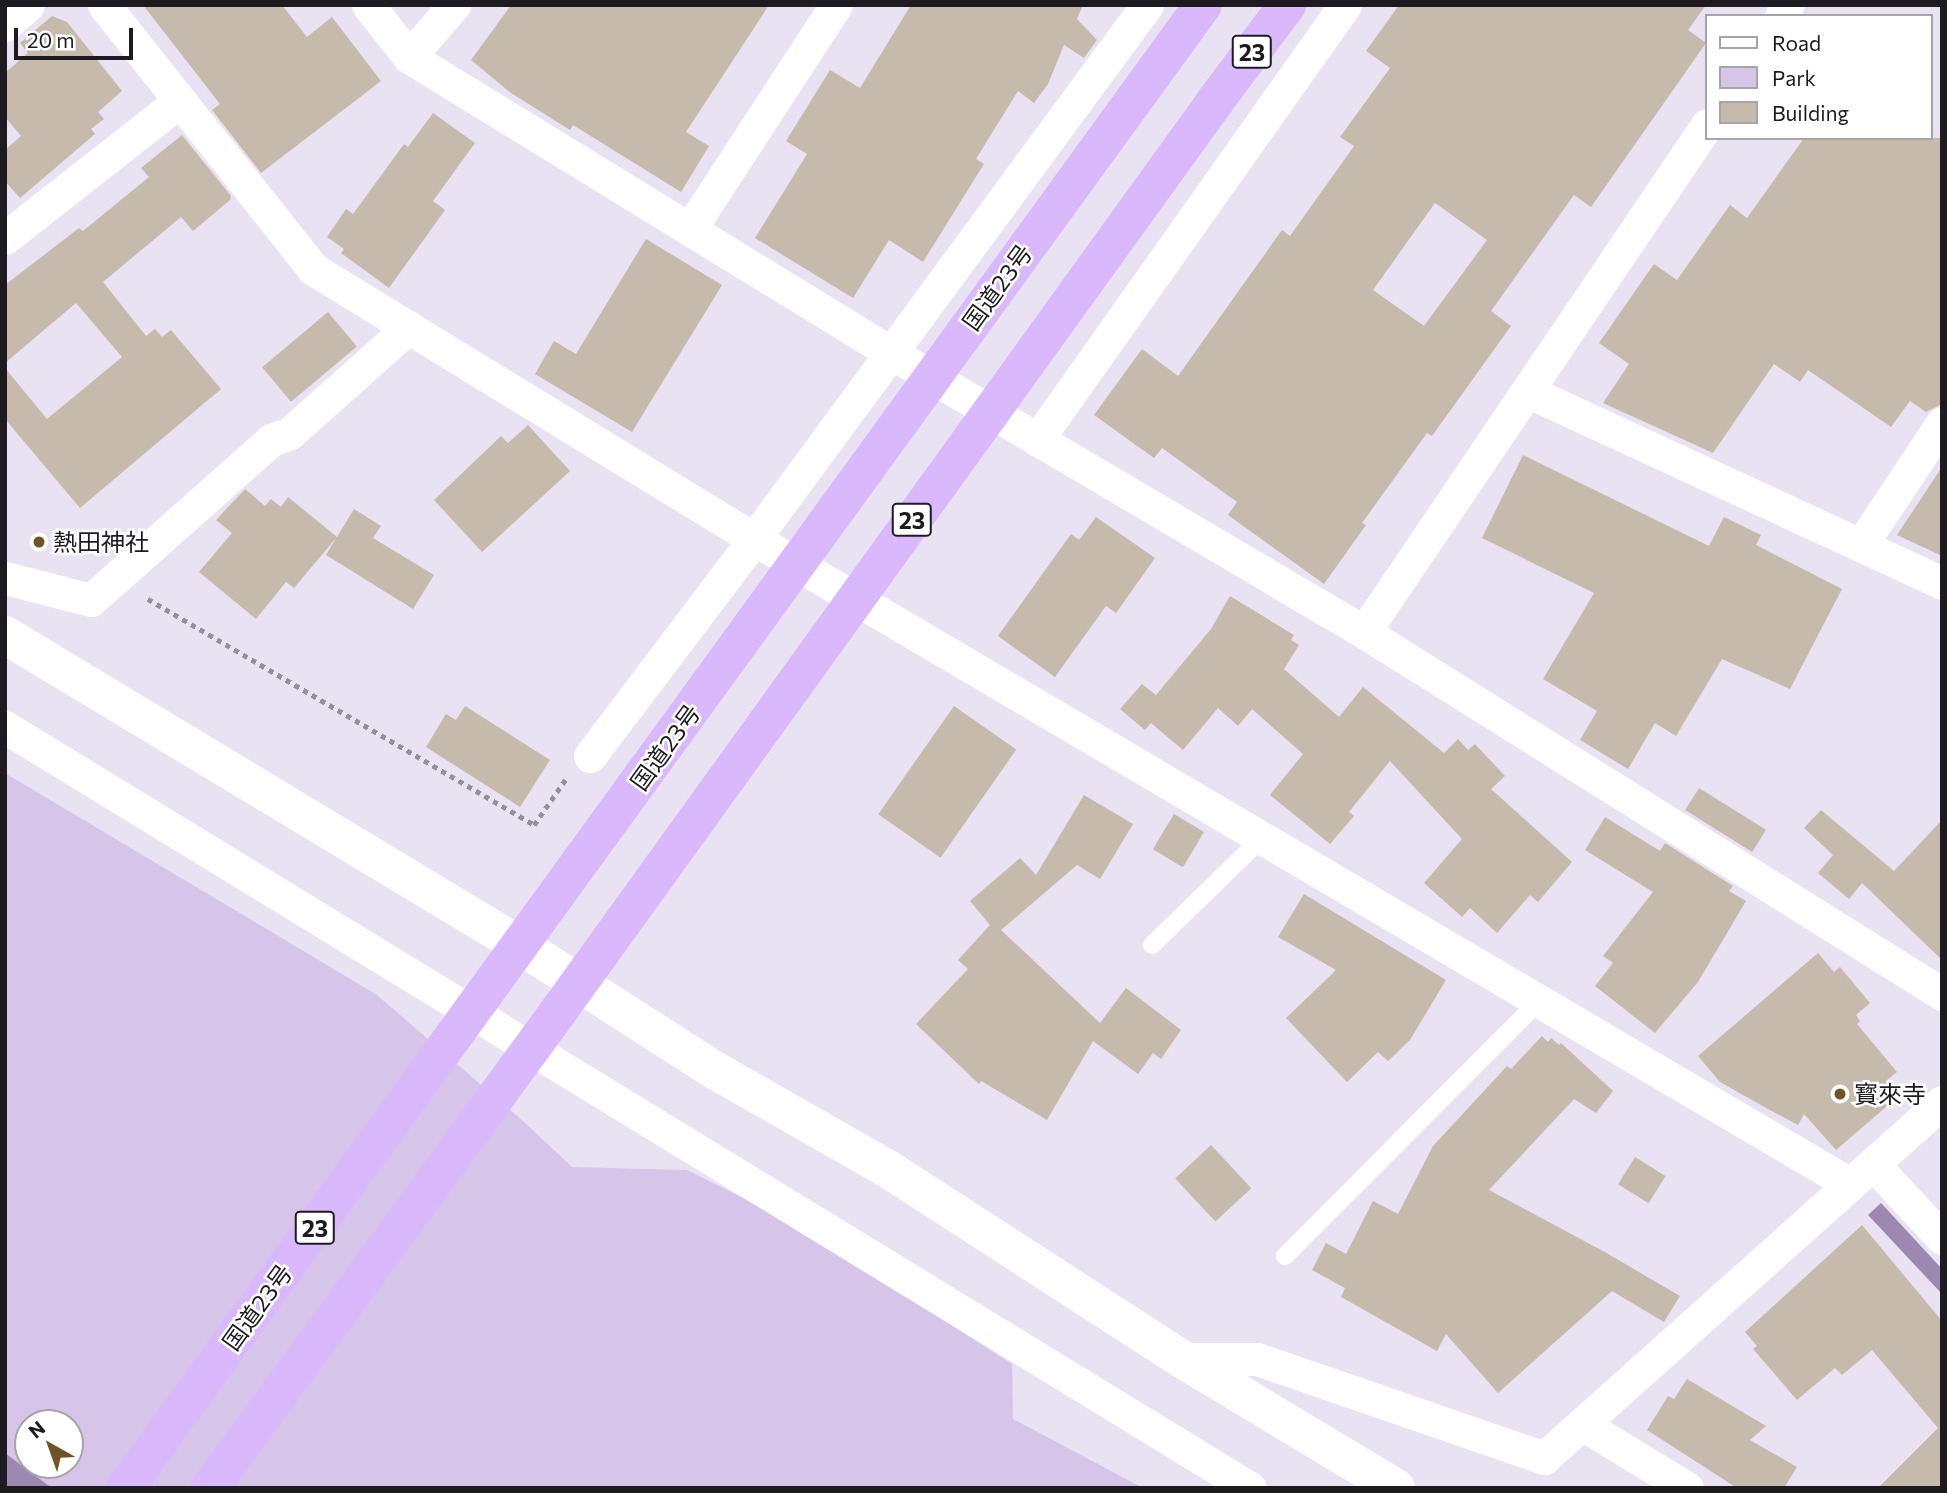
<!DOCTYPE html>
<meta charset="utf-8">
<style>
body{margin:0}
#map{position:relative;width:1947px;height:1493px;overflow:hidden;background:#e9e2f2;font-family:Commissioner,"Noto Sans JP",sans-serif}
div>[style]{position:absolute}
.green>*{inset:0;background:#d6c5e9}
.water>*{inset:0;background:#9c88b1}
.building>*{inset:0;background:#c5baac;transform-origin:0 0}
.path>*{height:4.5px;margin-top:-2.25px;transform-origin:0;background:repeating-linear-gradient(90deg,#948f9a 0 5px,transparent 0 10px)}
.service>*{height:18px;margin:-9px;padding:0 9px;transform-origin:9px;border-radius:9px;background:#fff}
.minor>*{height:33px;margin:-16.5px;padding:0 16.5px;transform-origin:16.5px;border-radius:16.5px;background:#fff}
.tertiary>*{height:38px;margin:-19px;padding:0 19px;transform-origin:19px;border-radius:19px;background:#fff}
.trunk>*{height:38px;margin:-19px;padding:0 19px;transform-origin:19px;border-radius:19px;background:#dab8fc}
.dots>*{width:19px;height:19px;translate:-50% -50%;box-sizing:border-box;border:4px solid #fff;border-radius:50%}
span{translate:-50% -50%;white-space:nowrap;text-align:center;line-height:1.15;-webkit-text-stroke:5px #fff;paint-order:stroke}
.shield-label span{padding:2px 5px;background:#fff;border:2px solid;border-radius:5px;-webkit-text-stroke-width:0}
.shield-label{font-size:23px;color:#1d1b20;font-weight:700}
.street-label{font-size:24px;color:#1d1b20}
.poi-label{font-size:24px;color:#1d1b20}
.left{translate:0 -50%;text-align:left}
.frame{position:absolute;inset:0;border:7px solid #1d1b20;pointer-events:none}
.legend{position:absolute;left:1705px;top:14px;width:228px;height:126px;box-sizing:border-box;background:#fff;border:2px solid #a5a4a6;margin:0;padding:9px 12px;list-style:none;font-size:21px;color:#1d1b20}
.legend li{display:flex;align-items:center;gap:14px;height:35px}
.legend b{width:35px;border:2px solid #a5a4a6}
.north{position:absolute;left:14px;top:1409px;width:70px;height:70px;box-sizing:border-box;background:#fff;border:2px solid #a5a4a6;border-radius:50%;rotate:320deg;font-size:19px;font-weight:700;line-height:28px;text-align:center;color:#1d1b20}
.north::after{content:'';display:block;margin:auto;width:24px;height:32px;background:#705427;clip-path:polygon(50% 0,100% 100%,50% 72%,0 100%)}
.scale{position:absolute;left:14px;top:28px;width:119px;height:32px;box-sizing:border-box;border:4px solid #1d1b20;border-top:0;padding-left:9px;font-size:21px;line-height:24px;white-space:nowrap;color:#1d1b20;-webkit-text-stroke:5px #fff;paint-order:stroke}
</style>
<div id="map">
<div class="green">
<div style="clip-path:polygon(evenodd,5px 773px,377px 995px,523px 1121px,572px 1167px,687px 1170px,787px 1220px,1012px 1364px,1013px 1419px,1143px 1488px,52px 1488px,5px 1453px,5px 773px,28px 1423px,70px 1423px,70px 1465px,28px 1465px,28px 1423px)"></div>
</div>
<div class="water">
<div style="clip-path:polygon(1881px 1203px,1942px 1269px,1942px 1294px,1868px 1215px)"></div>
<div style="clip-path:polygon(5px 1453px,52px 1488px,5px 1488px)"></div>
</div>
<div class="building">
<div style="clip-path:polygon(143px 5px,282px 5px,307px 37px,332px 17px,381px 81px,261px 173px,212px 110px,220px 104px)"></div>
<div style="clip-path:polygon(511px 5px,769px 5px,686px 132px,709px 146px,681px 192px,573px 125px,570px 130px,511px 93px,471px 60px)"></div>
<div style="clip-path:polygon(911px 5px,1083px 5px,1077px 19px,1097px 40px,1084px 58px,1064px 45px,1048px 84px,1034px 103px,1018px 91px,976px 159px,984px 164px,923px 262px,889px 240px,853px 298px,755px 238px,807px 154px,786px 141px,830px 70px,860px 88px)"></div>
<div style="clip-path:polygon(evenodd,1399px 5px,1706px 5px,1688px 30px,1706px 43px,1591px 207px,1574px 195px,1491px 311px,1511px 326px,1432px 436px,1427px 433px,1362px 523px,1366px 525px,1324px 584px,1228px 515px,1237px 502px,1162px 448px,1154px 458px,1094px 415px,1142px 349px,1178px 376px,1282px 230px,1290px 236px,1354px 146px,1340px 137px,1390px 68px,1366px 51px,1399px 5px,1435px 203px,1487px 240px,1424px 326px,1373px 290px,1435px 203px)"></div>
<div style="clip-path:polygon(52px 16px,67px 22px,122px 91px,98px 112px,104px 119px,91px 129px,95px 134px,20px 198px,5px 181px,5px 150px,21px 136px,5px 117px,5px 73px,28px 53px,20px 43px)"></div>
<div style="clip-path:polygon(433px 113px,475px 143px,433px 201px,445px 210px,389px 288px,341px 253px,344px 249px,327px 237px,346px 209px,353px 214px,404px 144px,408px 147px)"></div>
<div style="clip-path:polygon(182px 135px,231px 196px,230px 200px,193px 231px,181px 217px,103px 282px,146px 336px,155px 329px,162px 337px,171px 330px,221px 389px,80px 508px,5px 419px,5px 368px,47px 419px,122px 357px,76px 303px,5px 363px,5px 285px,79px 228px,83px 231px,149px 177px,141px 168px)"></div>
<div style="clip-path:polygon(1804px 138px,1942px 138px,1942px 404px,1926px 412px,1910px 401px,1891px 427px,1808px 370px,1800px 382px,1774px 364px,1713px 453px,1603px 403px,1629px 364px,1599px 343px,1654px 264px,1677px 280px,1730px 205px,1747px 218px)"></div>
<div style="clip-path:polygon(646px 239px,722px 285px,632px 432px,535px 374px,554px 341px,576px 354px)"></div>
<div style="left:328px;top:312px;width:45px;height:86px;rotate:50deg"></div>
<div style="clip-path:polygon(528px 425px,570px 471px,482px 552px,434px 500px,501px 436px,508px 443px)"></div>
<div style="clip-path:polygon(1523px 455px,1709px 546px,1724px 517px,1761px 535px,1756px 545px,1842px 589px,1790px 689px,1722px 659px,1676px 736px,1655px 723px,1628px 769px,1580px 740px,1597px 711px,1543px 679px,1594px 593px,1482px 538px)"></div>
<div style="clip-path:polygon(1942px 467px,1942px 556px,1897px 535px)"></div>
<div style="clip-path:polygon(245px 489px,265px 506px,271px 499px,281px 507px,288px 497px,337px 537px,354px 509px,381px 526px,373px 538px,434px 575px,413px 609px,326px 555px,336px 538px,294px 588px,286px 582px,256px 619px,199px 572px,232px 533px,216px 520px)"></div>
<div style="clip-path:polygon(1096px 517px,1155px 558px,1116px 613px,1106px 606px,1055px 677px,998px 636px,1071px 534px,1079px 540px)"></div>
<div style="clip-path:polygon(1230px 596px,1294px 635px,1291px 640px,1299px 645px,1284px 669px,1339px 717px,1363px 687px,1444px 753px,1458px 739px,1468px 750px,1475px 744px,1505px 776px,1491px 789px,1572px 862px,1538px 902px,1530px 895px,1497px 933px,1470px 908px,1462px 917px,1424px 883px,1462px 839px,1390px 761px,1349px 812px,1354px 816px,1330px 844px,1270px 795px,1303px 754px,1252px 709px,1238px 726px,1218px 708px,1183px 750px,1151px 723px,1145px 730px,1120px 709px,1142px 684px,1156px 695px,1211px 629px)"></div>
<div style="clip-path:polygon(465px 706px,550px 760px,520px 807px,426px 747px,446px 714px,456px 720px)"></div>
<div style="left:954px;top:706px;width:76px;height:132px;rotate:35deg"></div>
<div style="left:1699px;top:788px;width:79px;height:26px;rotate:32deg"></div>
<div style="clip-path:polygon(1084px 795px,1133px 824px,1100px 879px,1077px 865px,1001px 930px,1100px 1023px,1126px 988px,1181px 1030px,1161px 1059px,1153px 1053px,1138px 1074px,1093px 1041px,1047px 1120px,981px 1081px,979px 1084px,916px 1024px,968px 969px,958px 960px,990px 925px,970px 901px,1020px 858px,1036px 875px)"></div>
<div style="clip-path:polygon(1821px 810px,1894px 871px,1942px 820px,1942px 960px,1862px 883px,1849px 899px,1818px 873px,1833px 855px,1804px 828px)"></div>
<div style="left:1174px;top:814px;width:35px;height:41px;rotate:31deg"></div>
<div style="clip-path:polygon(1605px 817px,1660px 851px,1665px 843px,1733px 886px,1729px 891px,1746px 901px,1698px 982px,1655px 1033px,1595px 986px,1613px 963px,1603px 956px,1653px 892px,1585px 850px)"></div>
<div style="clip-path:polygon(1304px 894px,1446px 980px,1410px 1040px,1388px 1061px,1378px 1052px,1347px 1082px,1286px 1018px,1336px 970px,1278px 937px)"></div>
<div style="clip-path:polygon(1818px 953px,1834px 972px,1840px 967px,1870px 1003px,1856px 1015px,1860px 1021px,1857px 1024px,1897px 1072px,1887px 1080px,1900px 1095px,1836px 1150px,1804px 1114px,1798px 1125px,1768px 1109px,1720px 1082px,1698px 1056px)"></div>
<div style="clip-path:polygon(1542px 1036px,1548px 1042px,1551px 1038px,1559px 1045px,1561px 1043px,1613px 1091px,1596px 1113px,1574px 1099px,1489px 1190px,1603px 1251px,1680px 1296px,1664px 1322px,1612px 1291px,1498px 1393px,1446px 1334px,1437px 1351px,1341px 1297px,1345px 1288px,1312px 1270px,1326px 1243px,1346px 1254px,1373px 1201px,1398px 1214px,1433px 1146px,1507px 1066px,1511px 1069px)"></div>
<div style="left:1211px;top:1145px;width:59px;height:49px;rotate:47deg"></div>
<div style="left:1635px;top:1157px;width:36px;height:32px;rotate:32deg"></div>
<div style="clip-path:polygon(1862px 1225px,1942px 1321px,1942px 1488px,1878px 1488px,1938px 1428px,1872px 1350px,1842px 1375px,1835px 1368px,1797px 1400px,1753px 1349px,1757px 1346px,1745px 1332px)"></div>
<div style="clip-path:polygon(1687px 1379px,1766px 1426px,1750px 1440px,1797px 1467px,1784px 1488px,1737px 1488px,1647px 1430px,1668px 1396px,1674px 1399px)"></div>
</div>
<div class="path">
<div style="left:148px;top:599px;width:447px;rotate:30.3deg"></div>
<div style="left:534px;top:825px;width:55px;rotate:-55.4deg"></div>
</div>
<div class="service">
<div style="left:1152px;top:945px;width:153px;rotate:-44.2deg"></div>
<div style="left:1285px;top:1256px;width:360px;rotate:-45.1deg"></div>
</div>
<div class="minor">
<div style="left:104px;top:5px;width:337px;rotate:51.6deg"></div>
<div style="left:313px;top:269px;width:517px;rotate:31.48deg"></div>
<div style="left:754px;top:539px;width:663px;rotate:-53.65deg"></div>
<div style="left:368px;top:5px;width:66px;rotate:51.7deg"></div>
<div style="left:409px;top:57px;width:568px;rotate:31.53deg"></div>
<div style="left:893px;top:354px;width:547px;rotate:30.55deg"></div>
<div style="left:1364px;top:632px;width:682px;rotate:32.06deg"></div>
<div style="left:1781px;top:16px;width:13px;rotate:-58deg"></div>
<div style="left:5px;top:25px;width:30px;rotate:-41deg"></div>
<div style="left:409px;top:57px;width:69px;rotate:-49.1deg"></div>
<div style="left:690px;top:229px;width:267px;rotate:-56.9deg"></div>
<div style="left:5px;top:238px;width:222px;rotate:-38.1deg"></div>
<div style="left:1527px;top:391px;width:457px;rotate:24.8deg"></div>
<div style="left:1037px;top:440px;width:533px;rotate:-54.7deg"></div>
<div style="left:1861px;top:545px;width:146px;rotate:-56.4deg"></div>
<div style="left:5px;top:578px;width:89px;rotate:14.3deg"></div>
<div style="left:91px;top:600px;width:241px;rotate:-41.6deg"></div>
<div style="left:271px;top:440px;width:20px;rotate:-20deg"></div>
<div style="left:290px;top:433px;width:159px;rotate:-41.7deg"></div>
<div style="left:1364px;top:632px;width:612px;rotate:-55.92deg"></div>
<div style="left:5px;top:727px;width:1459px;rotate:31.44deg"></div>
<div style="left:590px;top:756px;width:272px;rotate:-52.9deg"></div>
<div style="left:754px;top:539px;width:1272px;rotate:30.48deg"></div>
<div style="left:1873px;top:1164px;width:101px;rotate:47deg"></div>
<div style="left:1182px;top:1359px;width:75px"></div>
<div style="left:1257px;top:1359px;width:304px;rotate:19deg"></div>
<div style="left:1544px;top:1458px;width:534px;rotate:-41.81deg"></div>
<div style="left:1582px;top:1424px;width:123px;rotate:31.4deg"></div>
</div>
<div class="tertiary">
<div style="left:5px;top:635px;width:602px;rotate:31.08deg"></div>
<div style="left:521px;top:946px;width:232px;rotate:32.7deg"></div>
<div style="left:716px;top:1071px;width:198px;rotate:29.7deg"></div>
<div style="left:888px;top:1169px;width:350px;rotate:32.9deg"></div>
<div style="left:1182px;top:1359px;width:250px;rotate:31.1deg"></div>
</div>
<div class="trunk">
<div style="left:125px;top:1488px;width:1833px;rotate:-53.99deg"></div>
<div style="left:210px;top:1488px;width:593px;rotate:-53.84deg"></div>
<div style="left:560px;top:1009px;width:1121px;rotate:-54.18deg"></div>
<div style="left:1216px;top:100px;width:119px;rotate:-53.2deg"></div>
</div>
<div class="dots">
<div style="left:39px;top:542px;background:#705427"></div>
<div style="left:1840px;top:1094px;background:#705427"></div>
</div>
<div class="shield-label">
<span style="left:1252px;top:52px">23</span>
<span style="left:912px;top:520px">23</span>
<span style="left:315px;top:1228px">23</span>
</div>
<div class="street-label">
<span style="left:997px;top:287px;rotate:-54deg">国道23号</span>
<span style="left:665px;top:747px;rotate:-54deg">国道23号</span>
<span style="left:257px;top:1307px;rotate:-54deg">国道23号</span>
</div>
<div class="poi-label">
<span class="left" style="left:53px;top:542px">熱田神社</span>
<span class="left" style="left:1854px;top:1094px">寳來寺</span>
</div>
<div class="frame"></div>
<ul class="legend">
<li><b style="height:9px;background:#fff"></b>Road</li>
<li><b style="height:19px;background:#d6c5e9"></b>Park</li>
<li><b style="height:19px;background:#c5baac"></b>Building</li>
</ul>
<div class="north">N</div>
<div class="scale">20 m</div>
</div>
